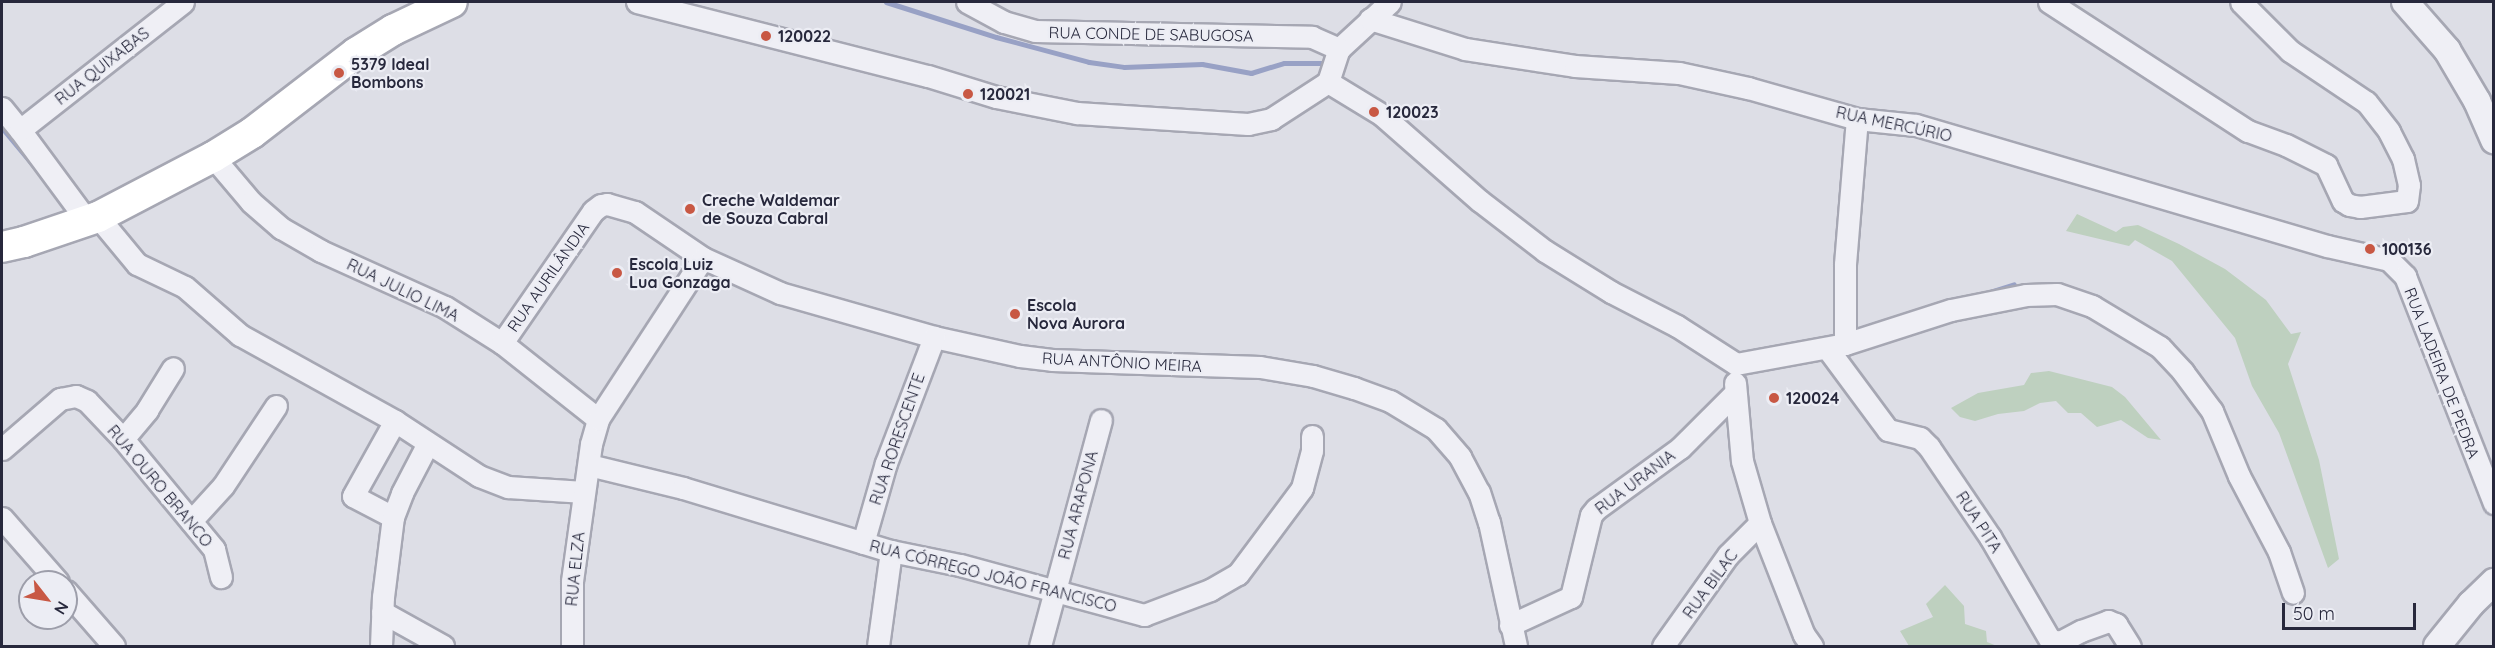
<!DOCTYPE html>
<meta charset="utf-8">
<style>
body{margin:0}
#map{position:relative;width:2495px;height:648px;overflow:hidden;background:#dddee6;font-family:Quicksand,sans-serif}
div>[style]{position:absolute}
.green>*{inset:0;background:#bed0bf}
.stream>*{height:5px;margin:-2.5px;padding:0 2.5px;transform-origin:2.5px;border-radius:2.5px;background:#98a1c5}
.roads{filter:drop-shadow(2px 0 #a6a7b3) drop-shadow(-2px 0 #a6a7b3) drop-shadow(0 2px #a6a7b3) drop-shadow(0 -2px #a6a7b3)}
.minor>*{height:21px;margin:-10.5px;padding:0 10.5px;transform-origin:10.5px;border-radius:10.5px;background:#efeff5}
.tertiary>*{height:26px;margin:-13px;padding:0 13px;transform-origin:13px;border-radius:13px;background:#efeff5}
.secondary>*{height:30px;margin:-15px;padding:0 15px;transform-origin:15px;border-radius:15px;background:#fff}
.dots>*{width:16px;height:16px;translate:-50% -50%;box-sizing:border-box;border:3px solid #ecedf4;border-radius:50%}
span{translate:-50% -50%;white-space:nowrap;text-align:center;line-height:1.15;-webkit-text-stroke:4.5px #ecedf4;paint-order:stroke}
.street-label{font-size:16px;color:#27283c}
.poi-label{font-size:16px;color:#27283c;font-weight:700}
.left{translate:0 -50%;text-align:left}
.frame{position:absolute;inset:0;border:3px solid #27283c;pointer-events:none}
.north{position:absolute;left:18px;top:570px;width:60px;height:60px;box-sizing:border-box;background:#ecedf4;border:2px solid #9d9eaa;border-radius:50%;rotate:121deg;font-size:16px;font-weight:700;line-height:24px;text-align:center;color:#27283c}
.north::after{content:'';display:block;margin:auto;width:21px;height:27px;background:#c85844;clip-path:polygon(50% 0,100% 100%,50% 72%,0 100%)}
.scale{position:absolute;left:2282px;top:603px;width:134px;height:27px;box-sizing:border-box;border:3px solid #27283c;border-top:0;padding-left:8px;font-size:18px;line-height:21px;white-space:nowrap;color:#27283c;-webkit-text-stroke:4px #ecedf4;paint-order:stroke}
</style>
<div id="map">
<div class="green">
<div style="clip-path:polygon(2077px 214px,2116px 232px,2123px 227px,2138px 225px,2179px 244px,2225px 269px,2266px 300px,2291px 334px,2301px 332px,2288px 364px,2319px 460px,2339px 559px,2328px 568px,2279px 433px,2252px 386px,2235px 338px,2172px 261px,2135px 240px,2129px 246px,2066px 231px)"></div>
<div style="clip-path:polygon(2049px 371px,2112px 387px,2125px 397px,2161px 440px,2148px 438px,2121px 420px,2097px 427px,2081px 413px,2068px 413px,2056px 401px,2040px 403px,2024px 411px,1998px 414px,1975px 421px,1960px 417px,1951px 408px,1978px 393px,2024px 385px,2031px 373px)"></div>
<div style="clip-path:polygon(1945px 585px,1964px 606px,1965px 624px,1986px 631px,1987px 642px,1997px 646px,1909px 646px,1900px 631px,1933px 617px,1926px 604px)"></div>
</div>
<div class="stream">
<div style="left:886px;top:2px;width:115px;rotate:17.7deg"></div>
<div style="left:996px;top:37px;width:96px;rotate:15deg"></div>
<div style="left:1089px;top:62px;width:35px;rotate:8deg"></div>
<div style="left:1124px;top:67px;width:78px;rotate:-2.2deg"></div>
<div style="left:1202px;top:64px;width:50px;rotate:10.4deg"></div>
<div style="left:1251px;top:73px;width:34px;rotate:-17deg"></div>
<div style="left:1284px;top:63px;width:40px"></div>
<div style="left:2px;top:128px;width:55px;rotate:50.2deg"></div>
<div style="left:1990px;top:292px;width:25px;rotate:-18deg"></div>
</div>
<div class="roads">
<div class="minor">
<div style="left:637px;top:2px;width:300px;rotate:14.3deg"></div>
<div style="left:928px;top:76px;width:71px;rotate:17.2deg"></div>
<div style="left:996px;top:97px;width:83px;rotate:11.2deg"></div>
<div style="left:1077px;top:113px;width:171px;rotate:3.7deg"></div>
<div style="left:1248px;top:124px;width:24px;rotate:-12deg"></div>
<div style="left:1271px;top:119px;width:68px;rotate:-33deg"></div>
<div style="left:1328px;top:82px;width:35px;rotate:-72deg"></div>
<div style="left:1339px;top:49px;width:69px;rotate:-42.7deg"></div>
<div style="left:967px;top:2px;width:42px;rotate:28.4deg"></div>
<div style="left:1004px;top:22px;width:32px;rotate:16deg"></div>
<div style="left:1035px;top:31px;width:277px;rotate:1.2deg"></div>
<div style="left:1312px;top:37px;width:30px;rotate:24deg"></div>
<div style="left:2049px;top:2px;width:237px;rotate:33deg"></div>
<div style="left:2248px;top:131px;width:40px;rotate:20.2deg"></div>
<div style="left:2286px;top:145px;width:45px;rotate:26.6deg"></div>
<div style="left:2326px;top:165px;width:40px;rotate:65deg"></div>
<div style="left:2343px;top:201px;width:7px;rotate:34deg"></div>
<div style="left:2349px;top:205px;width:11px;rotate:10deg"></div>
<div style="left:2360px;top:207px;width:47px;rotate:-7.3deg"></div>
<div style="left:2407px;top:201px;width:16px;rotate:-83deg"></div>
<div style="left:2409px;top:185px;width:27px;rotate:-103deg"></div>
<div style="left:2403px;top:159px;width:31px;rotate:-117deg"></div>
<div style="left:2389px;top:131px;width:37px;rotate:-128deg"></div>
<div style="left:2366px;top:102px;width:92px;rotate:-146.1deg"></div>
<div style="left:2290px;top:51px;width:69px;rotate:-135deg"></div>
<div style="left:1370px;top:19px;width:100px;rotate:17.5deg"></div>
<div style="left:1465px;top:49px;width:111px;rotate:8.8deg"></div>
<div style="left:1575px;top:66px;width:104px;rotate:3.9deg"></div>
<div style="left:1679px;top:73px;width:71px;rotate:12.3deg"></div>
<div style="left:1748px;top:88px;width:113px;rotate:15.9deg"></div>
<div style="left:1857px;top:119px;width:59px;rotate:5.8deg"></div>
<div style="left:1916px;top:125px;width:428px;rotate:16.4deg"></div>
<div style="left:2327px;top:246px;width:64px;rotate:12.7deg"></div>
<div style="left:2389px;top:260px;width:23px;rotate:45deg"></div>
<div style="left:2405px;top:276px;width:244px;rotate:68.6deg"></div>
<div style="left:1328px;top:82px;width:63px;rotate:31.4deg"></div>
<div style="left:1382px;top:115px;width:130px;rotate:41.3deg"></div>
<div style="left:1480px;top:201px;width:82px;rotate:37.6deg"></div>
<div style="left:1545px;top:251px;width:78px;rotate:31.8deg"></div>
<div style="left:1611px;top:292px;width:74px;rotate:27.3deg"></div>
<div style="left:1677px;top:326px;width:70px;rotate:32.8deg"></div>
<div style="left:1736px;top:364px;width:111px;rotate:-10.4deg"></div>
<div style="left:1845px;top:344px;width:111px;rotate:-17.8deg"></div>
<div style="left:1951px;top:310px;width:76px;rotate:-11.3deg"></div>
<div style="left:2026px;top:295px;width:31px;rotate:-2deg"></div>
<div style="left:2057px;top:294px;width:37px;rotate:19deg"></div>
<div style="left:2092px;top:306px;width:79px;rotate:31.1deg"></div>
<div style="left:2160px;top:347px;width:34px;rotate:47deg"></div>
<div style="left:2183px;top:372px;width:49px;rotate:53.4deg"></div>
<div style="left:2212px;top:411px;width:70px;rotate:67.4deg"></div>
<div style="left:2239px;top:476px;width:86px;rotate:62.2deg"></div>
<div style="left:2279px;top:552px;width:43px;rotate:71.1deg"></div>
<div style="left:2px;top:108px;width:28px;rotate:51deg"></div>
<div style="left:20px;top:130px;width:114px;rotate:53.5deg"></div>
<div style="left:20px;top:130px;width:207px;rotate:-38.1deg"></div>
<div style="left:213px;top:157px;width:59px;rotate:49.8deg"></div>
<div style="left:251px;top:202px;width:40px;rotate:41deg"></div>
<div style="left:281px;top:228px;width:46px;rotate:29.9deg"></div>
<div style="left:321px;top:251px;width:136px;rotate:24.3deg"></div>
<div style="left:445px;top:307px;width:67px;rotate:32.3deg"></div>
<div style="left:502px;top:343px;width:122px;rotate:38.4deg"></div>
<div style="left:98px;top:217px;width:61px;rotate:50.3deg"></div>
<div style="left:137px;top:264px;width:53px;rotate:25.6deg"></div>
<div style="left:185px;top:287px;width:73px;rotate:41.1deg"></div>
<div style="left:240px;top:335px;width:177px;rotate:29deg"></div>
<div style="left:395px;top:421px;width:100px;rotate:33.2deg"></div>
<div style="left:479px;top:476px;width:31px;rotate:21deg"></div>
<div style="left:508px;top:487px;width:76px;rotate:3.8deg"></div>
<div style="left:502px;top:343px;width:160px;rotate:-55.4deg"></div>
<div style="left:593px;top:211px;width:10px;rotate:-37deg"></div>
<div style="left:601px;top:205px;width:6px;rotate:-9deg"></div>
<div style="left:607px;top:204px;width:29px;rotate:16deg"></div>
<div style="left:635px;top:212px;width:82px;rotate:34.1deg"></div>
<div style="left:703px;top:258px;width:85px;rotate:24.4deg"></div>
<div style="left:780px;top:293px;width:160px;rotate:15.9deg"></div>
<div style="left:934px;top:337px;width:88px;rotate:12.5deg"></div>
<div style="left:1020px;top:356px;width:32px;rotate:7deg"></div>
<div style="left:1052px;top:360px;width:208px;rotate:1.9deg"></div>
<div style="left:1260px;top:367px;width:54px;rotate:9.6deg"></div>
<div style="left:1313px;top:376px;width:43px;rotate:16.3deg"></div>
<div style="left:1354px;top:388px;width:38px;rotate:20deg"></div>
<div style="left:1390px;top:401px;width:54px;rotate:31.3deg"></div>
<div style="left:1436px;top:429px;width:37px;rotate:49deg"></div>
<div style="left:1460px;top:457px;width:40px;rotate:62deg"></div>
<div style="left:1479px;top:492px;width:32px;rotate:72deg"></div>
<div style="left:1489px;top:522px;width:127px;rotate:77.7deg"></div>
<div style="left:1845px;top:344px;width:80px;rotate:-90deg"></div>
<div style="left:1845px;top:264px;width:145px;rotate:-85.3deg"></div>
<div style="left:1827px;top:348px;width:102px;rotate:53.4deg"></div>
<div style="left:1888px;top:430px;width:33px;rotate:14deg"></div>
<div style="left:1920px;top:438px;width:13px;rotate:45deg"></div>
<div style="left:1929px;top:447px;width:109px;rotate:55.9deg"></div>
<div style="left:1990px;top:537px;width:119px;rotate:59.8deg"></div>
<div style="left:2050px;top:640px;width:10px;rotate:11deg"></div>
<div style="left:2060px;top:642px;width:24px;rotate:-28deg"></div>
<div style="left:2081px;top:631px;width:29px;rotate:-20deg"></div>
<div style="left:2108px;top:621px;width:9px;rotate:21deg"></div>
<div style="left:2116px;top:624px;width:26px;rotate:58deg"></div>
<div style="left:1735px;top:383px;width:78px;rotate:84.9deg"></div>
<div style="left:1742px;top:461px;width:65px;rotate:73.8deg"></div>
<div style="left:1760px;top:523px;width:120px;rotate:68.6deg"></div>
<div style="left:1804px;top:635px;width:14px;rotate:54deg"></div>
<div style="left:123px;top:439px;width:38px;rotate:-50deg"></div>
<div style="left:147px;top:410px;width:49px;rotate:-58.2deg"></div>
<div style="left:2px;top:449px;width:77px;rotate:-40.8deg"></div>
<div style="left:60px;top:399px;width:16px;rotate:-11deg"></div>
<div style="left:76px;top:396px;width:12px;rotate:24deg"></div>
<div style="left:87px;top:401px;width:52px;rotate:46.5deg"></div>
<div style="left:123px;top:439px;width:143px;rotate:50.4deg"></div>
<div style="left:214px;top:549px;width:29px;rotate:76deg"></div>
<div style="left:589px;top:465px;width:97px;rotate:13.7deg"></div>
<div style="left:683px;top:488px;width:217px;rotate:16.9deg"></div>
<div style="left:891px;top:551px;width:70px;rotate:11.5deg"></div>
<div style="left:960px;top:565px;width:191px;rotate:15.2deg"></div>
<div style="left:1144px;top:615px;width:71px;rotate:-20.7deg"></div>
<div style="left:1210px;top:590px;width:32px;rotate:-30deg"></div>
<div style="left:1238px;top:574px;width:107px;rotate:-53.3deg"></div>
<div style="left:1302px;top:488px;width:39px;rotate:-75deg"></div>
<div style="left:1312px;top:450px;width:14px;rotate:-90deg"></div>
<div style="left:393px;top:517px;width:45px;rotate:-152.3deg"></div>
<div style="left:353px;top:496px;width:86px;rotate:-60.8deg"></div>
<div style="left:2px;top:518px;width:85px;rotate:48.8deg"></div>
<div style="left:191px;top:521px;width:47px;rotate:-47.6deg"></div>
<div style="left:223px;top:486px;width:96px;rotate:-56.5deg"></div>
<div style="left:863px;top:543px;width:83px;rotate:-74deg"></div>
<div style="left:886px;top:463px;width:135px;rotate:-69.1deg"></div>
<div style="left:66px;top:591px;width:73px;rotate:48.9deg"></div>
<div style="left:382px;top:612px;width:70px;rotate:29.1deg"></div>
<div style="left:1510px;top:625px;width:67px;rotate:-24.7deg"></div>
<div style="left:1571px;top:597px;width:84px;rotate:-76.3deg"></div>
<div style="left:1591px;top:515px;width:8px;rotate:-50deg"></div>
<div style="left:1596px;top:509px;width:104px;rotate:-36deg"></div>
<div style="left:1680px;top:448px;width:78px;rotate:-45deg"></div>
<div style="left:381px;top:646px;width:49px;rotate:-87.7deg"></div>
<div style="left:383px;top:597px;width:81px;rotate:-82.9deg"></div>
<div style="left:393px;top:517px;width:26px;rotate:-69deg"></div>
<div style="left:402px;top:493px;width:56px;rotate:-62.5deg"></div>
<div style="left:572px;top:646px;width:65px;rotate:-90deg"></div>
<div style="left:572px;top:581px;width:138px;rotate:-82.1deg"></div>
<div style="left:591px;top:444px;width:26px;rotate:-74deg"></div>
<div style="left:598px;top:419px;width:192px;rotate:-56.9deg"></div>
<div style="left:878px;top:646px;width:96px;rotate:-82.2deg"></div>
<div style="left:1040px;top:646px;width:234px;rotate:-74.9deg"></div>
<div style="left:1663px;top:646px;width:112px;rotate:-54.5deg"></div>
<div style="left:1728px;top:555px;width:45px;rotate:-45deg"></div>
</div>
<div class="tertiary">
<div style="left:2405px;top:2px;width:64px;rotate:48.8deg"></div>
<div style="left:2447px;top:50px;width:59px;rotate:59.5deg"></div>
<div style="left:2477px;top:101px;width:43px;rotate:66.4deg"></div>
<div style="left:2437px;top:646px;width:54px;rotate:-51deg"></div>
<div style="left:2471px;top:604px;width:32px;rotate:-44deg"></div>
</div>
<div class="secondary">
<div style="left:2px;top:247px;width:23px;rotate:-13deg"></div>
<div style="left:24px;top:242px;width:78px;rotate:-18.7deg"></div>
<div style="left:98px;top:217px;width:130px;rotate:-27.6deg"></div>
<div style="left:213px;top:157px;width:46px;rotate:-31.6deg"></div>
<div style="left:252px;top:133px;width:131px;rotate:-37.6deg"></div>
<div style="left:356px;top:53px;width:44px;rotate:-31.9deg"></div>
<div style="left:393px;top:30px;width:65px;rotate:-25.4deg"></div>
</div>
</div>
<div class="dots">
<div style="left:766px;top:36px;background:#c85844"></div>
<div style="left:339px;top:73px;background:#c85844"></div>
<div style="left:968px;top:94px;background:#c85844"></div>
<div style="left:1374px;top:112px;background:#c85844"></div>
<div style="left:690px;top:209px;background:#c85844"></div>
<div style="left:2370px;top:249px;background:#c85844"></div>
<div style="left:617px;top:273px;background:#c85844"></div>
<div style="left:1015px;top:314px;background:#c85844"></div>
<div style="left:1774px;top:398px;background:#c85844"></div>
</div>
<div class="street-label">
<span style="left:1151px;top:34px;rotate:1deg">RUA CONDE DE SABUGOSA</span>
<span style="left:102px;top:66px;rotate:-38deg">RUA QUIXABAS</span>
<span style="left:1894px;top:124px;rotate:12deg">RUA MERCÚRIO</span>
<span style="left:548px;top:277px;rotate:-55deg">RUA AURILÂNDIA</span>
<span style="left:403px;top:290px;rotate:26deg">RUA JULIO LIMA</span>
<span style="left:1122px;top:362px;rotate:3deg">RUA ANTÔNIO MEIRA</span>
<span style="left:2442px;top:373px;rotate:69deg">RUA LADEIRA DE PEDRA</span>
<span style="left:897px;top:439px;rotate:-71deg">RUA RORESCENTE</span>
<span style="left:1635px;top:482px;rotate:-37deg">RUA URANIA</span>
<span style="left:160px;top:486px;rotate:50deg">RUA OURO BRANCO</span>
<span style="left:1078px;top:505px;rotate:-75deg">RUA ARAPONA</span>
<span style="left:1979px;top:522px;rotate:57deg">RUA PITA</span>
<span style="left:575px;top:569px;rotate:-84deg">RUA ELZA</span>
<span style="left:993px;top:576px;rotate:14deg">RUA CÓRREGO JOÃO FRANCISCO</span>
<span style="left:1710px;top:584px;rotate:-54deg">RUA BILAC</span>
</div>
<div class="poi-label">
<span class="left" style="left:778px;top:36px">120022</span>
<span class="left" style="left:351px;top:73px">5379 Ideal<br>Bombons</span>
<span class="left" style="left:980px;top:94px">120021</span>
<span class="left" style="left:1386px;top:112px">120023</span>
<span class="left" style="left:702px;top:209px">Creche Waldemar<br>de Souza Cabral</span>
<span class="left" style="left:2382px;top:249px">100136</span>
<span class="left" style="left:629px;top:273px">Escola Luiz<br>Lua Gonzaga</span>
<span class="left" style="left:1027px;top:314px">Escola<br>Nova Aurora</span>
<span class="left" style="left:1786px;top:398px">120024</span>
</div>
<div class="frame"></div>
<div class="north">N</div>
<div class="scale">50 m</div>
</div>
